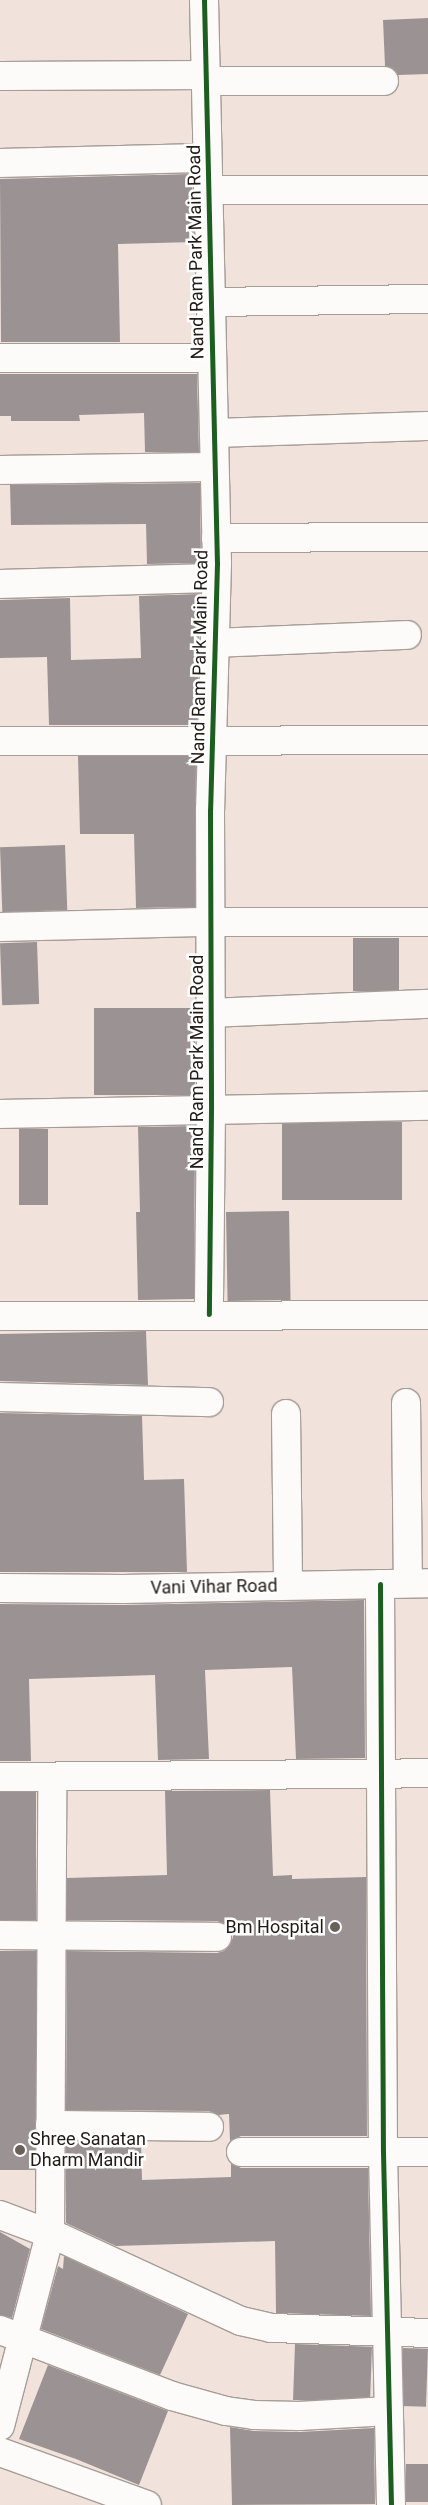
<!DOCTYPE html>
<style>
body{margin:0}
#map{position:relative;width:428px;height:2505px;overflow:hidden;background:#f1e3db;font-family:Roboto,sans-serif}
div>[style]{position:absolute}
.building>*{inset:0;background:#9b9393;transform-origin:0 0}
.roads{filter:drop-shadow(1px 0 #a79d97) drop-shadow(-1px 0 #a79d97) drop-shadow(0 1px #a79d97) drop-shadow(0 -1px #a79d97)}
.minor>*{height:28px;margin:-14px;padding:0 14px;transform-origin:14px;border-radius:14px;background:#fdfbfa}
.cycleway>*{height:5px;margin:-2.5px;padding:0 2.5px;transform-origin:2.5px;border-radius:2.5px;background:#1b5e20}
.dots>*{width:14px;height:14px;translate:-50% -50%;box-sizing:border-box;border:2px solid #fff;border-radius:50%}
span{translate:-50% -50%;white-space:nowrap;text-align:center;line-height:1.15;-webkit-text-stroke:5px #fff;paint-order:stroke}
.street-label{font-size:18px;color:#221a15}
.poi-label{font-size:18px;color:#221a15}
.right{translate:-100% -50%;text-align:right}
.left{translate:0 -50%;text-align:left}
</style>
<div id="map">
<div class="building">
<div style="clip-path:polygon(428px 18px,428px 74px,398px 75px,392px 68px,385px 66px,383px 20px)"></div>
<div style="clip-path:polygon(192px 174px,194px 242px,118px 244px,120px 342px,1px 342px,0 179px)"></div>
<div style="clip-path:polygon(0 374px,197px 374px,199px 452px,145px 452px,144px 413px,79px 415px,80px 421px,11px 421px,11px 416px,0 416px)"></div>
<div style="clip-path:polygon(200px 483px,201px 563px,147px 564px,146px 524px,11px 525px,10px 485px)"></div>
<div style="clip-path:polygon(200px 594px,197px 725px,49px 725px,47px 657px,0 658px,0 600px,70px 598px,71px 660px,141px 658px,139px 596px)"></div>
<div style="clip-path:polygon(78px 756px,196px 756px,195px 907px,136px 908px,134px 834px,80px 834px)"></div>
<div style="left:65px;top:845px;width:65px;height:65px;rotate:88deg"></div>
<div style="left:353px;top:938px;width:46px;height:53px"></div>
<div style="left:37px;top:942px;width:62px;height:37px;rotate:88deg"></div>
<div style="left:195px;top:1008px;width:87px;height:101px;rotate:90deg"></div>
<div style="left:402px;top:1122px;width:78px;height:120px;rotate:90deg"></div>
<div style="clip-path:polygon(195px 1126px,194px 1299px,138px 1300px,136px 1212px,140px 1212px,138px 1127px)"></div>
<div style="left:19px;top:1129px;width:29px;height:76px"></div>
<div style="left:289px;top:1211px;width:89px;height:63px;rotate:89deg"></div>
<div style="clip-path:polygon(146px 1331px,148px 1385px,0 1381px,0 1334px)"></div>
<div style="clip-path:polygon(0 1413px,142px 1416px,144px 1480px,184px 1479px,187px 1572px,0 1572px)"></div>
<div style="clip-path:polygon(364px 1600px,365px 1758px,296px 1759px,292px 1667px,205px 1670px,209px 1759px,158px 1760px,155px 1675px,29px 1679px,31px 1761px,0 1761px,0 1604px,123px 1605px)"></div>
<div style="clip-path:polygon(270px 1790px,273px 1876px,292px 1875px,292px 1879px,366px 1877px,367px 2136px,241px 2136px,230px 2141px,229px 2114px,218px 2115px,209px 2111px,66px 2110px,67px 1951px,217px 1953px,224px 1951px,230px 1945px,233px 1937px,231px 1930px,225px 1924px,217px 1921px,67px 1920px,67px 1878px,167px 1875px,165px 1791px)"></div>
<div style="left:36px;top:1792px;width:128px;height:36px;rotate:90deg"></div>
<div style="left:0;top:1951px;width:36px;height:219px"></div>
<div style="clip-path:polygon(66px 2141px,141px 2142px,142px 2180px,231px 2177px,231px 2163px,241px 2168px,368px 2168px,371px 2316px,276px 2313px,275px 2241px,116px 2246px,66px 2223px)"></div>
<div style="clip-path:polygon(0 2232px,30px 2249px,12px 2318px,0 2315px)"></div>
<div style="clip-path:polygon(64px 2256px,188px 2314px,160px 2375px,41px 2329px,58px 2266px,63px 2269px)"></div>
<div style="left:295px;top:2344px;width:77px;height:56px;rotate:2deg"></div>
<div style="left:403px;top:2348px;width:25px;height:58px;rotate:2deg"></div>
<div style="clip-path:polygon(48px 2365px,168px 2411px,139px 2485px,76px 2459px,19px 2439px)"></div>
<div style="clip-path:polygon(230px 2427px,254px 2431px,299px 2432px,374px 2428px,375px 2504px,232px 2505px)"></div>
<div style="left:428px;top:2464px;width:38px;height:22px;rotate:90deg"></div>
</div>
<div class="roads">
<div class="minor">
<div style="left:204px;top:0;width:563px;rotate:88.68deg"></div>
<div style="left:217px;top:563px;width:247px;rotate:91.6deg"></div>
<div style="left:210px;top:810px;width:300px;rotate:89.8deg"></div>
<div style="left:211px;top:1110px;width:204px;rotate:90.6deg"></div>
<div style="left:0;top:76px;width:206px;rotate:-0.3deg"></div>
<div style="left:206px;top:81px;width:178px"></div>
<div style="left:0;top:163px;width:207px;rotate:-1.4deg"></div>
<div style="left:208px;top:190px;width:220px"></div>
<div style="left:211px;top:302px;width:217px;rotate:-0.8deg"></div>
<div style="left:0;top:358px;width:212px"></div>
<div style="left:214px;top:433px;width:214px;rotate:-1.9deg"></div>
<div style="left:0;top:470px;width:214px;rotate:-0.8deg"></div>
<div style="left:216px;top:538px;width:212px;rotate:-0.3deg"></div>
<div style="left:0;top:584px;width:216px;rotate:-1.6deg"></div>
<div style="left:215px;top:643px;width:192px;rotate:-2.4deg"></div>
<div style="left:0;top:741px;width:428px;rotate:-0.1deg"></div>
<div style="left:0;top:927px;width:211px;rotate:-1.4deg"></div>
<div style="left:211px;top:922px;width:217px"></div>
<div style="left:211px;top:1013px;width:217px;rotate:-2.4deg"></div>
<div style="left:0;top:1114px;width:428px;rotate:-1.1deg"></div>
<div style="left:0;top:1316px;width:428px;rotate:-0.1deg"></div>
<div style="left:0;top:1397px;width:209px;rotate:1.4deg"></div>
<div style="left:406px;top:1403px;width:180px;rotate:89.4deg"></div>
<div style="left:286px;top:1414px;width:171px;rotate:89.3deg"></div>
<div style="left:380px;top:1584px;width:568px;rotate:89.7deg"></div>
<div style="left:383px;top:2152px;width:353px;rotate:88.7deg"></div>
<div style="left:0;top:1588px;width:123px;rotate:0.5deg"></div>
<div style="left:123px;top:1589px;width:305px;rotate:-1.1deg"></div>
<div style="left:0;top:1777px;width:428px;rotate:-0.5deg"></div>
<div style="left:0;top:1935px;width:217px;rotate:0.5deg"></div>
<div style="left:50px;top:2125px;width:159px;rotate:0.7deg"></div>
<div style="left:241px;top:2152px;width:187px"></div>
<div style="left:0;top:2215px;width:65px;rotate:20.7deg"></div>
<div style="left:61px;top:2238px;width:198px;rotate:24.8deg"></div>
<div style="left:241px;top:2321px;width:31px;rotate:13deg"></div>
<div style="left:271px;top:2328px;width:157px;rotate:1.8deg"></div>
<div style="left:0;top:2330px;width:184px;rotate:21deg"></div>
<div style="left:172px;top:2396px;width:56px;rotate:15.5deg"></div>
<div style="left:226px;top:2411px;width:28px;rotate:8deg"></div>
<div style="left:254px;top:2415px;width:45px;rotate:1.3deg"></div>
<div style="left:299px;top:2416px;width:90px;rotate:-3.2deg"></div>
<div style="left:0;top:2426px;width:198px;rotate:-75.4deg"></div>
<div style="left:50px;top:2234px;width:457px;rotate:-89.7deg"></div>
<div style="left:0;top:2452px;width:156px;rotate:19.8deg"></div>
</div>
</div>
<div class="cycleway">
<div style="left:204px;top:0;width:563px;rotate:88.68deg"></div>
<div style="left:217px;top:563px;width:247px;rotate:91.6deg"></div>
<div style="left:210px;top:810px;width:300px;rotate:89.8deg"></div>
<div style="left:211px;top:1110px;width:204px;rotate:90.6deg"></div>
<div style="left:380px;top:1584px;width:568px;rotate:89.7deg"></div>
<div style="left:383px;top:2152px;width:353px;rotate:88.7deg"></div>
</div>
<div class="dots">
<div style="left:335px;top:1927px;background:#6a605a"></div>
<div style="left:20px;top:2150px;background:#6a605a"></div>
</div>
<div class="street-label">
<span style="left:196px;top:252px;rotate:-91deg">Nand Ram Park Main Road</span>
<span style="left:200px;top:657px;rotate:-89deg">Nand Ram Park Main Road</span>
<span style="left:197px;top:1062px;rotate:-90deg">Nand Ram Park Main Road</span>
<span style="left:214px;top:1587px;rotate:-1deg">Vani Vihar Road</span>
</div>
<div class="poi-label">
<span class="right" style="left:324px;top:1927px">Bm Hospital</span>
<span class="left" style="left:30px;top:2150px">Shree Sanatan<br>Dharm Mandir</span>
</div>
</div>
